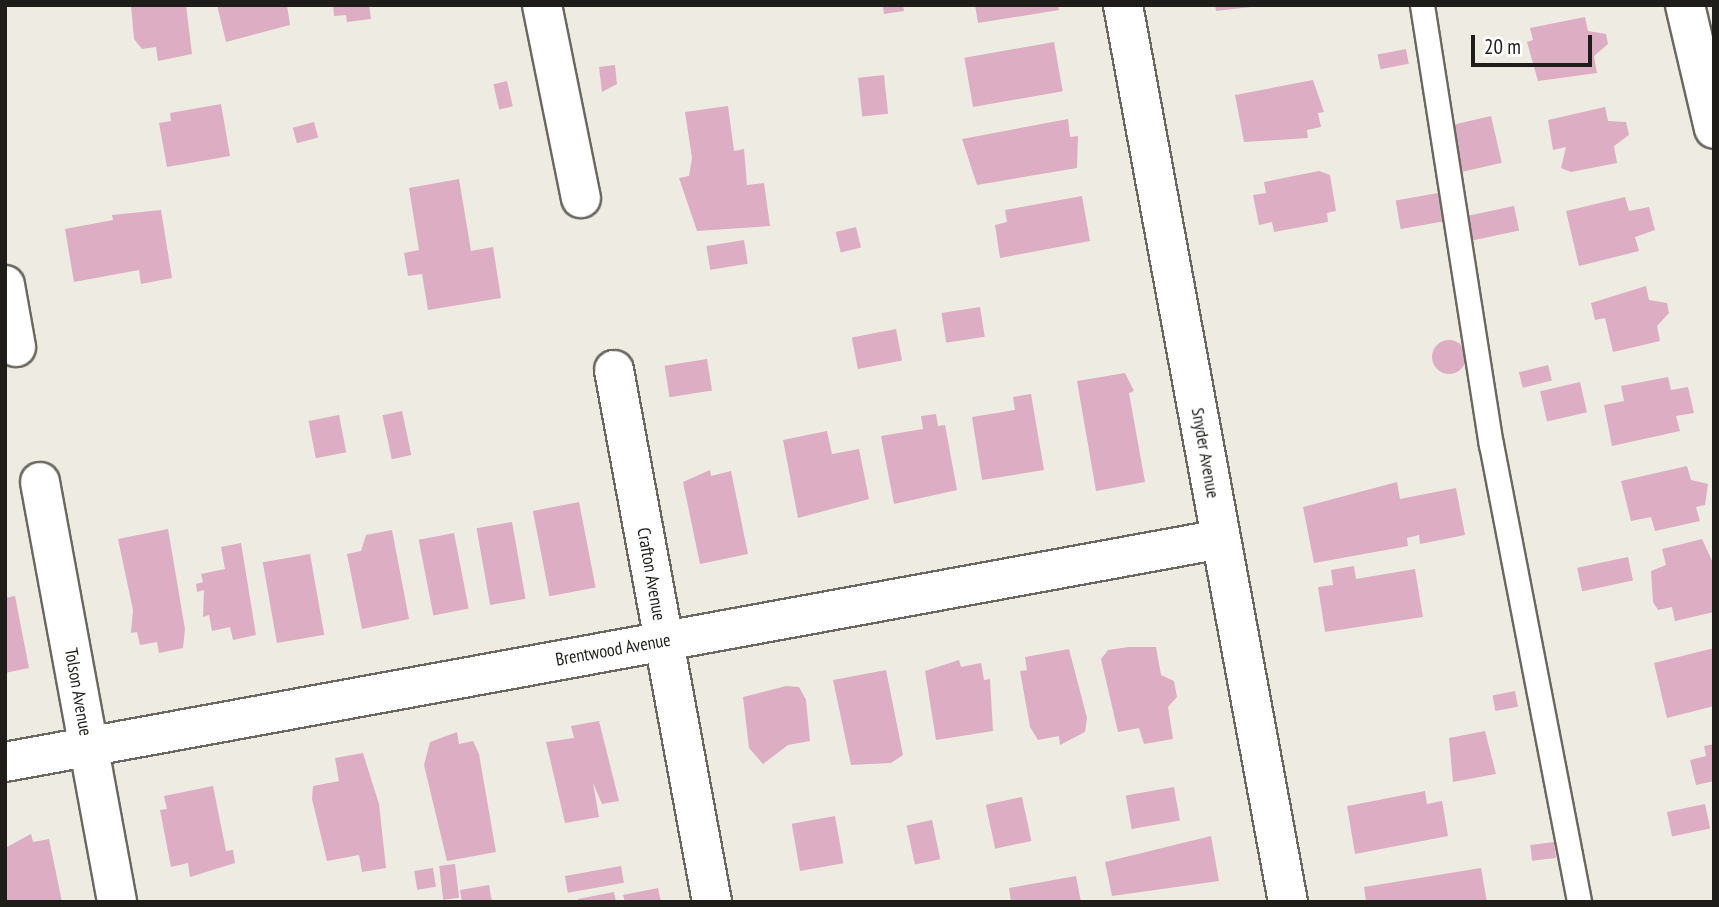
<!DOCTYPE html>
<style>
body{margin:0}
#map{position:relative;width:1719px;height:907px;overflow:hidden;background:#eeece2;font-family:"PT Sans Narrow",sans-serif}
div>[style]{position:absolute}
.building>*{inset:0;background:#ddadc4;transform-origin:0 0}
.round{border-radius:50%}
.roads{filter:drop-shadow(2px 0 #6a6860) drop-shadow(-2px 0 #6a6860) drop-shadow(0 2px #6a6860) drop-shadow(0 -2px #6a6860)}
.lane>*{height:23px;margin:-11.5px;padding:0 11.5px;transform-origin:11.5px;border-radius:11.5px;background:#fff}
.street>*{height:38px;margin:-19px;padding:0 19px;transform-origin:19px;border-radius:19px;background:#fff}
span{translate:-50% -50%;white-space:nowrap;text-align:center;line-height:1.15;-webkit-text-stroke:6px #fff;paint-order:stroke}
.street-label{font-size:18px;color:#1e1d19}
.frame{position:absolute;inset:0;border:7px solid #1e1d19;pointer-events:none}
.scale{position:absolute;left:1471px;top:35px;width:121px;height:32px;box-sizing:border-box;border:4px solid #1e1d19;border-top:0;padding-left:9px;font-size:21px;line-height:24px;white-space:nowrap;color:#1e1d19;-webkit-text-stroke:5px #fff;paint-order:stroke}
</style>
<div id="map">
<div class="building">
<div style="clip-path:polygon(131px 5px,186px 5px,192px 54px,158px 61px,156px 47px,142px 49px,134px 39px)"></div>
<div style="clip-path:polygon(217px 5px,287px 5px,290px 25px,226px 42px)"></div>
<div style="clip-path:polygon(333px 5px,369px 5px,371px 19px,347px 22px,346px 15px,334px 16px)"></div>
<div style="clip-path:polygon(883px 5px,903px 5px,904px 11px,884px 14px)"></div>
<div style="clip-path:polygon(975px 5px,1058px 5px,1059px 10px,978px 23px)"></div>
<div style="clip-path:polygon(1215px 5px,1251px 5px,1251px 7px,1216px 11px)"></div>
<div style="clip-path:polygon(1585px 17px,1588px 31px,1606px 34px,1608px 44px,1594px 56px,1597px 73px,1538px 81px,1527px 42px,1533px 40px,1530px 28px)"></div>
<div style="left:1054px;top:42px;width:50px;height:91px;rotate:80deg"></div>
<div style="left:1406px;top:49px;width:15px;height:29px;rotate:79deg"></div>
<div style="clip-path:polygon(615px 65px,617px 84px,602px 92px,599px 67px)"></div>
<div style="left:884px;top:75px;width:39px;height:26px;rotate:84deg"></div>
<div style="clip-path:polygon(1313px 80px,1324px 112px,1318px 113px,1321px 127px,1307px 130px,1308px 138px,1244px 142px,1235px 95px)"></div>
<div style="left:507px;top:81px;width:26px;height:14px;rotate:77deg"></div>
<div style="clip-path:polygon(221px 104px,230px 156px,167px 167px,159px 123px,171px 121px,170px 113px)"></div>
<div style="clip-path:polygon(728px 106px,734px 151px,744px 149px,747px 185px,764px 183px,770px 226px,697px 231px,679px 178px,689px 176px,692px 158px,685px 112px)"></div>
<div style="clip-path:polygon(1605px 107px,1608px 121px,1626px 122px,1629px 135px,1614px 146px,1617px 163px,1571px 172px,1561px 168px,1566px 147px,1553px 150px,1548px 120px)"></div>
<div style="left:1491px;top:116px;width:48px;height:40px;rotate:77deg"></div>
<div style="clip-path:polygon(1068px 119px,1070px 137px,1078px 136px,1077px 168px,977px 185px,962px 139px)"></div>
<div style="left:314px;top:122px;width:16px;height:22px;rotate:75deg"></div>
<div style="clip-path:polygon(1319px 171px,1330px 175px,1336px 211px,1327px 213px,1328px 222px,1274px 232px,1272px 222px,1259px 225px,1253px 195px,1266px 193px,1264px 182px)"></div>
<div style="clip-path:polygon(459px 179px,471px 251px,493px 247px,501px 298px,428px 310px,422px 274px,408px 276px,404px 253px,419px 250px,409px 188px)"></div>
<div style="left:1438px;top:193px;width:29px;height:43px;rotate:80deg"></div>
<div style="clip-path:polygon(1082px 196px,1090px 241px,1000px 258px,995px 225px,1007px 222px,1005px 210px)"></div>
<div style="clip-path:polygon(1625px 197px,1629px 211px,1649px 207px,1655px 230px,1635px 237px,1639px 251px,1579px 266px,1566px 211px)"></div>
<div style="left:1514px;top:206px;width:25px;height:47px;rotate:78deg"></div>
<div style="clip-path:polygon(161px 210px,172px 278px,141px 284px,139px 270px,74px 282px,65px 229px,113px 220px,112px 215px)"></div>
<div style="left:856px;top:227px;width:21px;height:21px;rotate:76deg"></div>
<div style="left:744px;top:240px;width:24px;height:38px;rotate:81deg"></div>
<div style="clip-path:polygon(1646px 286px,1649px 300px,1667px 303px,1669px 313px,1657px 326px,1660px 341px,1613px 352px,1605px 318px,1595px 320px,1591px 303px)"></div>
<div style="left:980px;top:307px;width:30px;height:39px;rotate:81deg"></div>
<div style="left:896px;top:329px;width:32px;height:45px;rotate:79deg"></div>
<div class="round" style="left:1432px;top:340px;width:34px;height:34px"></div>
<div style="left:707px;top:359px;width:32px;height:43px;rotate:81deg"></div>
<div style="left:1548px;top:365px;width:16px;height:30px;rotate:76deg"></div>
<div style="clip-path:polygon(1125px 373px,1134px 391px,1129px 393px,1145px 482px,1096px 491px,1077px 381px)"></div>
<div style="clip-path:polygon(1668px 377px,1671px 390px,1688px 387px,1694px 413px,1676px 416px,1680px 431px,1612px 446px,1604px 405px,1624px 401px,1621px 386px)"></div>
<div style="left:1580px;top:382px;width:31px;height:41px;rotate:77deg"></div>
<div style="clip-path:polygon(1031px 394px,1044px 470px,982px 480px,972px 417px,1015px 410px,1013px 397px)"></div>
<div style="left:402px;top:411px;width:45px;height:20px;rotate:78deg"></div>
<div style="clip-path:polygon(936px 414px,938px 426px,945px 425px,957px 490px,894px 504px,881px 436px,923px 429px,921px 416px)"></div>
<div style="left:339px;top:415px;width:38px;height:31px;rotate:79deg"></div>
<div style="clip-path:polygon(827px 431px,832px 454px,859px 449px,869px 499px,798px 518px,783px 440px)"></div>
<div style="clip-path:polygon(1687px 466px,1691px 480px,1708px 484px,1705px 505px,1696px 507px,1700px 521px,1655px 531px,1651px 517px,1631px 521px,1621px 481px)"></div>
<div style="clip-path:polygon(710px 470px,711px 476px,731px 471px,748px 554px,700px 564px,683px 482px)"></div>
<div style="clip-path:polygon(1397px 482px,1400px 499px,1456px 488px,1465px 535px,1420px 544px,1419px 535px,1407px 538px,1408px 546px,1314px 563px,1303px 507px)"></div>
<div style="left:579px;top:502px;width:87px;height:47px;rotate:79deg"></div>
<div style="left:512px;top:522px;width:78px;height:36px;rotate:80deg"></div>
<div style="clip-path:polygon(168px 529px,185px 629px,183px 648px,159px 653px,157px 642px,140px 645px,137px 632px,131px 633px,133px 610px,118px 539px)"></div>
<div style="clip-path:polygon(392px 530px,409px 619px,362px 629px,347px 554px,361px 551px,366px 535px)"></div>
<div style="left:454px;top:533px;width:77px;height:36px;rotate:79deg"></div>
<div style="clip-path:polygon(1702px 539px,1714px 565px,1714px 612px,1675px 621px,1672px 607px,1658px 610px,1653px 602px,1651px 571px,1666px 565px,1662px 549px)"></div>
<div style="clip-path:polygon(241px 543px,256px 635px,233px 640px,230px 627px,212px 631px,209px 615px,203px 617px,204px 590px,197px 592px,196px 584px,203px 582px,201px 574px,225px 569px,221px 547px)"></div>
<div style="left:310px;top:554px;width:82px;height:48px;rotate:80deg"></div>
<div style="left:1628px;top:557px;width:24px;height:52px;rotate:78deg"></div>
<div style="clip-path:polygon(1354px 566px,1356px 579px,1415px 569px,1423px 617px,1325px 632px,1318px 587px,1333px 585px,1331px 570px)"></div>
<div style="clip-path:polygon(15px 596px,29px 668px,5px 673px,5px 598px)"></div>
<div style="clip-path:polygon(1129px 647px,1156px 647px,1161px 675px,1174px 681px,1177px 697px,1168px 707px,1173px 739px,1144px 744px,1139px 728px,1118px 732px,1101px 659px,1108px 650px)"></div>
<div style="clip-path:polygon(1714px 648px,1714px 706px,1667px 718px,1654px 663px)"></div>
<div style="clip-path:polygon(1069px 649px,1087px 718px,1085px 732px,1060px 745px,1059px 736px,1038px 740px,1030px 727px,1020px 671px,1027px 670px,1025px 657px)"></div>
<div style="clip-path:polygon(959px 660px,961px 667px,981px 663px,984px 680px,990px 679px,993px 731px,936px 740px,925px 671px)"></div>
<div style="clip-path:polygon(886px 670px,903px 755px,891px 763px,851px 765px,833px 680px)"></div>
<div style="clip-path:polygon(786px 686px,799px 687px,806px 700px,810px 741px,788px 745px,763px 764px,749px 748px,743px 697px)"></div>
<div style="left:1515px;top:691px;width:16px;height:23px;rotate:79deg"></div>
<div style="clip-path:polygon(599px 721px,619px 801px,602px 804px,593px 783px,599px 817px,565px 823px,546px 742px,574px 738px,571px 726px)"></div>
<div style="clip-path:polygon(1485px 731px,1496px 774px,1453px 782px,1449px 738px)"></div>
<div style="clip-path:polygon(457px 732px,459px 744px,473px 741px,479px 754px,496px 852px,447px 861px,424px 765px,430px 742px)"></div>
<div style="clip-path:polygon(1714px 744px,1714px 781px,1696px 785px,1690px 760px,1706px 756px,1704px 746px)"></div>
<div style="clip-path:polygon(363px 753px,379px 804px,386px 868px,362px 872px,359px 855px,327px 861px,312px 799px,313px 786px,339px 781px,335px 758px)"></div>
<div style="clip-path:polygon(213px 786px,226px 851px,233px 850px,235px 863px,190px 877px,188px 863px,171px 867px,160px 810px,167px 809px,164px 796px)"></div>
<div style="left:1174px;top:787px;width:34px;height:49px;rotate:80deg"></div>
<div style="clip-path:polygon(1425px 791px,1427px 804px,1442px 801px,1448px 836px,1355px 854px,1347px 806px)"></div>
<div style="left:1022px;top:797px;width:45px;height:37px;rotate:78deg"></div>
<div style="left:1705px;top:804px;width:25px;height:39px;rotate:78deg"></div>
<div style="left:835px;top:816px;width:48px;height:44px;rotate:80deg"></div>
<div style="left:932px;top:820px;width:40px;height:26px;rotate:78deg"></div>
<div style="clip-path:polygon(31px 834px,33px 842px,49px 839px,62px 902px,5px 902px,5px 848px)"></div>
<div style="clip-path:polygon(1211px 836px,1219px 881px,1112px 896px,1105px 862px)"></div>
<div style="left:1554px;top:842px;width:16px;height:24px;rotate:83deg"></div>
<div style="left:455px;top:864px;width:34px;height:16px;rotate:83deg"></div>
<div style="left:621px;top:866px;width:17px;height:57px;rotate:80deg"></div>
<div style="left:433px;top:868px;width:19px;height:19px;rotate:81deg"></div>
<div style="clip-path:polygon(1481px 868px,1487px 902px,1366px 902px,1364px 887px)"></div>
<div style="clip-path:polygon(1076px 876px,1081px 902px,1011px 902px,1009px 888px)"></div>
<div style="clip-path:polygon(489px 885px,492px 902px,462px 902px,460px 890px)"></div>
<div style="clip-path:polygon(658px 888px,661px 902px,625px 902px,623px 895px)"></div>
<div style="clip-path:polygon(614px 892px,616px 902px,579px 902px,578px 899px)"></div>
</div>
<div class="roads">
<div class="lane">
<div style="left:1422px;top:5px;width:444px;rotate:81.1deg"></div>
<div style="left:1491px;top:444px;width:466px;rotate:79.1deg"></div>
</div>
<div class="street">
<div style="left:542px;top:5px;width:197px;rotate:78.6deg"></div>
<div style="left:1123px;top:5px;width:912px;rotate:79.58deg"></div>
<div style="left:1685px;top:5px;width:127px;rotate:76.8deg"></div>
<div style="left:5px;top:285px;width:63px;rotate:79.9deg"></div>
<div style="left:614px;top:370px;width:541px;rotate:79.56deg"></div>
<div style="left:40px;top:482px;width:427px;rotate:79.6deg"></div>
<div style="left:5px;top:762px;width:1236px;rotate:-10.39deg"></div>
</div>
</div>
<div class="street-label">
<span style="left:1205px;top:453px;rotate:80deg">Snyder Avenue</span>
<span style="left:651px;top:574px;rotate:80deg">Crafton Avenue</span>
<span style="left:613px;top:650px;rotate:-10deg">Brentwood Avenue</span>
<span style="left:78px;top:692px;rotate:80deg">Tolson Avenue</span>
</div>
<div class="frame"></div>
<div class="scale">20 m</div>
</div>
